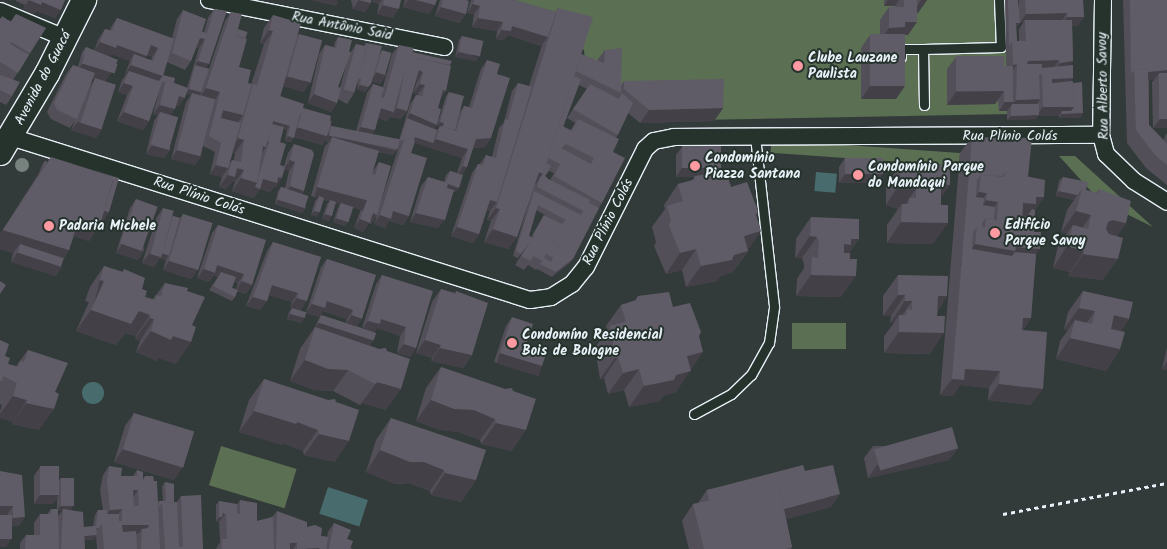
<!DOCTYPE html>
<meta charset="utf-8">
<style>
body{margin:0}
#map{position:relative;width:1167px;height:549px;overflow:hidden;background:#323b39;font-family:Kalam,sans-serif}
div>[style]{position:absolute}
.green>*{inset:0;background:#5b6f52;transform-origin:0 0}
.water>*{inset:0;background:#486c6d;transform-origin:0 0}
.round{border-radius:50%}
.path>*{height:3px;margin-top:-1.5px;transform-origin:0;background:repeating-linear-gradient(90deg,#e8f1f8 0 4px,transparent 0 8px)}
.roads{filter:drop-shadow(1px 0 #e8f1f8) drop-shadow(-1px 0 #e8f1f8) drop-shadow(0 1px #e8f1f8) drop-shadow(0 -1px #e8f1f8)}
.lane>*{height:9px;margin:-4.5px;padding:0 4.5px;transform-origin:4.5px;border-radius:4.5px;background:#26332d}
.street>*{height:16px;margin:-8px;padding:0 8px;transform-origin:8px;border-radius:8px;background:#26332d}
.secondary>*{height:24px;margin:-12px;padding:0 12px;transform-origin:12px;border-radius:12px;background:#26332d}
.trees>*{width:14px;height:14px;margin:-7px;border-radius:50%;background:#77827e}
.wall>*{inset:0;background:#534f59}
.shaded-wall>*{inset:0;background:#434048;transform-origin:0 0}
.building>*{inset:0;background:#605c67;transform-origin:0 0}
.dots>*{width:14px;height:14px;translate:-50% -50%;box-sizing:border-box;border:2px solid #26332d;border-radius:50%}
span{translate:-50% -50%;white-space:nowrap;text-align:center;line-height:1.15;-webkit-text-stroke:4px #26332d;paint-order:stroke}
.street-label{font-size:14px;color:#e8f1f8}
.poi-label{font-size:14px;color:#e8f1f8;font-weight:700}
.left{translate:0 -50%;text-align:left}
</style>
<div id="map">
<div class="green">
<div style="clip-path:polygon(474px 0,1010px 0,1011px 114px,646px 121px,587px 82px,584px 50px)"></div>
<div style="left:960px;top:153px;width:13px;height:189px;rotate:94deg"></div>
<div style="clip-path:polygon(1059px 156px,1075px 156px,1153px 227px,1100px 201px)"></div>
<div style="left:846px;top:323px;width:26px;height:54px;rotate:90deg"></div>
<div style="left:221px;top:446px;width:79px;height:41px;rotate:17deg"></div>
</div>
<div class="water">
<div style="left:816px;top:172px;width:21px;height:19px;rotate:5deg"></div>
<div class="round" style="left:82px;top:382px;width:22px;height:22px"></div>
<div style="left:328px;top:487px;width:42px;height:28px;rotate:18deg"></div>
</div>
<div class="path">
<div style="left:1003px;top:514px;width:167px;rotate:-10.7deg"></div>
</div>
<div class="roads">
<div class="lane">
<div style="left:901px;top:57px;width:8px;rotate:-90deg"></div>
<div style="left:901px;top:49px;width:22px"></div>
<div style="left:924px;top:105px;width:56px;rotate:-91deg"></div>
<div style="left:923px;top:49px;width:78px;rotate:-1.5deg"></div>
<div style="left:1001px;top:47px;width:47px;rotate:-92.4deg"></div>
<div style="left:694px;top:414px;width:42px;rotate:-28.4deg"></div>
<div style="left:731px;top:394px;width:28px;rotate:-44deg"></div>
<div style="left:751px;top:375px;width:37px;rotate:-61deg"></div>
<div style="left:769px;top:343px;width:37px;rotate:-82deg"></div>
<div style="left:774px;top:306px;width:170px;rotate:-96.4deg"></div>
</div>
<div class="street">
<div style="left:209px;top:0;width:240px;rotate:11.3deg"></div>
<div style="left:1103px;top:0;width:135px;rotate:90.8deg"></div>
<div style="left:1101px;top:135px;width:20px;rotate:75deg"></div>
<div style="left:1106px;top:154px;width:39px;rotate:44deg"></div>
<div style="left:1134px;top:181px;width:39px;rotate:32deg"></div>
<div style="left:0;top:11px;width:70px;rotate:22.6deg"></div>
<div style="left:11px;top:137px;width:544px;rotate:17.44deg"></div>
<div style="left:530px;top:300px;width:21px;rotate:-8deg"></div>
<div style="left:551px;top:297px;width:25px;rotate:-32deg"></div>
<div style="left:572px;top:284px;width:22px;rotate:-51deg"></div>
<div style="left:586px;top:267px;width:132px;rotate:-63.4deg"></div>
<div style="left:645px;top:149px;width:12px;rotate:-42deg"></div>
<div style="left:654px;top:141px;width:20px;rotate:-11deg"></div>
<div style="left:674px;top:137px;width:427px;rotate:-0.3deg"></div>
</div>
<div class="secondary">
<div style="left:0;top:153px;width:92px;rotate:-59.3deg"></div>
<div style="left:47px;top:74px;width:83px;rotate:-63.4deg"></div>
</div>
</div>
<div class="trees">
<div style="left:22px;top:165px"></div>
</div>
<div class="wall">
<div style="clip-path:polygon(16px 0,65px 0,55px 18px,36px 11px,34px 14px,23px 9px,25px 5px,16px 1px)"></div>
<div style="clip-path:polygon(351px 0,371px 0,365px 12px,353px 9px)"></div>
<div style="clip-path:polygon(373px 0,401px 0,393px 18px,377px 14px,379px 4px,372px 2px)"></div>
<div style="clip-path:polygon(405px 0,437px 0,429px 14px,403px 7px)"></div>
<div style="clip-path:polygon(440px 0,466px 0,466px 14px,459px 23px,435px 16px)"></div>
<div style="clip-path:polygon(evenodd,471px 0,514px 0,556px 12px,558px 8px,581px 54px,598px 61px,598px 59px,605px 50px,621px 85px,624px 81px,723px 108px,714px 121px,640px 123px,628px 113px,616px 138px,602px 203px,599px 208px,570px 263px,552px 277px,537px 269px,536px 270px,528px 265px,524px 270px,515px 265px,531px 240px,518px 258px,513px 256px,530px 198px,517px 237px,508px 249px,484px 242px,491px 221px,487px 220px,490px 211px,487px 210px,479px 234px,473px 243px,451px 236px,472px 173px,478px 164px,480px 164px,486px 155px,492px 157px,499px 128px,504px 122px,512px 91px,518px 83px,529px 86px,542px 45px,541px 46px,508px 35px,504px 40px,496px 39px,497px 31px,472px 27px,474px 14px,467px 13px,471px 0,579px 85px,587px 89px,567px 118px,575px 123px,570px 131px,563px 127px,579px 85px,471px 0,549px 171px,554px 173px,550px 180px,545px 176px,549px 171px,471px 0,536px 210px,558px 222px,544px 215px,531px 237px,529px 236px,536px 210px)"></div>
<div style="clip-path:polygon(884px 0,927px 0,918px 13px,917px 13px,908px 35px,905px 35px,896px 99px,861px 99px,861px 48px,870px 35px,880px 35px,880px 20px,889px 7px,895px 7px,895px 6px,884px 6px)"></div>
<div style="clip-path:polygon(evenodd,1005px 0,1018px 0,1019px 13px,1019px 0,1083px 0,1084px 17px,1077px 26px,1072px 26px,1073px 61px,1070px 65px,1073px 78px,1071px 81px,1083px 113px,1080px 118px,1059px 118px,1059px 116px,1038px 116px,1036px 119px,1007px 120px,1007px 111px,999px 111px,998px 100px,995px 104px,947px 105px,947px 69px,956px 57px,1004px 67px,1006px 66px,1005px 0,1020px 23px,1023px 23px,1019px 29px,1019px 41px,1017px 41px,1016px 27px,1020px 23px)"></div>
<div style="clip-path:polygon(1123px 0,1167px 0,1167px 128px,1153px 128px,1152px 82px,1154px 80px,1149px 80px,1149px 125px,1164px 140px,1165px 136px,1167px 133px,1167px 185px,1146px 168px,1127px 143px)"></div>
<div style="clip-path:polygon(evenodd,214px 9px,206px 68px,209px 69px,225px 21px,231px 12px,238px 29px,239px 67px,250px 88px,264px 44px,260px 43px,264px 28px,273px 15px,297px 36px,299px 34px,304px 92px,283px 86px,280px 96px,303px 108px,330px 121px,331px 126px,356px 131px,367px 93px,373px 84px,383px 87px,392px 54px,399px 45px,412px 52px,450px 65px,438px 108px,434px 129px,437px 130px,439px 127px,437px 126px,446px 96px,449px 92px,459px 113px,464px 106px,469px 107px,481px 69px,487px 60px,497px 74px,491px 138px,485px 147px,473px 148px,467px 167px,462px 175px,456px 192px,453px 191px,438px 228px,410px 222px,421px 186px,428px 177px,444px 182px,446px 175px,450px 171px,457px 173px,462px 158px,415px 143px,411px 153px,409px 216px,403px 225px,389px 221px,385px 228px,374px 224px,377px 216px,371px 224px,369px 223px,363px 232px,354px 228px,361px 209px,350px 206px,345px 226px,333px 222px,338px 208px,340px 203px,336px 202px,329px 221px,322px 219px,327px 204px,330px 201px,324px 199px,317px 217px,311px 215px,315px 201px,318px 198px,311px 196px,325px 146px,329px 142px,325px 141px,322px 145px,294px 137px,291px 142px,285px 141px,287px 130px,283px 129px,280px 142px,280px 165px,284px 166px,288px 153px,294px 144px,304px 191px,302px 194px,306px 208px,302px 213px,275px 204px,278px 191px,281px 187px,285px 188px,289px 171px,285px 169px,276px 187px,274px 187px,270px 192px,260px 189px,254px 198px,232px 191px,235px 182px,232px 182px,226px 189px,219px 187px,222px 177px,210px 174px,215px 152px,203px 146px,201px 156px,195px 165px,171px 159px,186px 102px,191px 95px,186px 93px,179px 106px,176px 106px,171px 115px,170px 150px,164px 158px,146px 154px,154px 121px,158px 115px,153px 114px,160px 89px,161px 87px,149px 121px,143px 130px,117px 121px,127px 95px,118px 92px,122px 80px,126px 75px,125px 74px,130px 61px,111px 54px,110px 57px,105px 82px,102px 129px,96px 138px,71px 130px,75px 121px,70px 128px,51px 119px,47px 112px,66px 74px,73px 65px,78px 67px,82px 52px,86px 47px,94px 51px,99px 38px,105px 29px,110px 30px,111px 27px,117px 18px,172px 38px,177px 19px,183px 10px,202px 32px,204px 32px,208px 18px,214px 9px,196px 47px,199px 48px,187px 88px,174px 83px,163px 75px,167px 62px,185px 70px,191px 61px,196px 47px,214px 9px,147px 55px,152px 57px,151px 60px,145px 58px,147px 55px,214px 9px,92px 78px,95px 79px,89px 87px,92px 78px,214px 9px,206px 78px,200px 95px,198px 95px,201px 92px,206px 78px,214px 9px,416px 80px,417px 81px,413px 93px,418px 94px,418px 95px,416px 95px,410px 104px,399px 140px,372px 135px,378px 118px,387px 121px,391px 115px,390px 117px,401px 119px,407px 111px,416px 80px,214px 9px,399px 146px,380px 204px,379px 162px,373px 171px,378px 152px,393px 155px,399px 146px,214px 9px,233px 152px,235px 153px,234px 160px,232px 160px,229px 164px,233px 152px)"></div>
<div style="clip-path:polygon(16px 14px,46px 28px,13px 80px,12px 96px,6px 105px,0 102px,0 18px,11px 21px)"></div>
<div style="clip-path:polygon(462px 36px,476px 61px,455px 57px,459px 40px)"></div>
<div style="clip-path:polygon(evenodd,338px 37px,349px 52px,351px 52px,356px 44px,364px 46px,366px 43px,379px 55px,382px 50px,386px 75px,380px 84px,372px 81px,368px 88px,365px 92px,357px 89px,358px 84px,357px 83px,353px 95px,347px 104px,338px 99px,337px 103px,331px 112px,308px 103px,319px 54px,325px 45px,334px 47px,335px 42px,338px 37px,348px 58px,340px 88px,338px 87px,348px 58px)"></div>
<div style="clip-path:polygon(972px 137px,1028px 177px,1044px 197px,1035px 210px,1034px 232px,1036px 254px,1031px 318px,1023px 330px,1031px 405px,988px 400px,989px 388px,960px 385px,953px 396px,940px 395px,960px 153px)"></div>
<div style="clip-path:polygon(682px 147px,718px 173px,756px 215px,748px 250px,748px 251px,733px 272px,720px 276px,717px 281px,686px 287px,682px 270px,666px 274px,654px 246px,656px 242px,652px 227px,665px 209px,664px 205px,678px 184px,693px 180px,695px 177px,676px 177px,676px 155px)"></div>
<div style="clip-path:polygon(845px 158px,877px 183px,839px 183px,839px 167px)"></div>
<div style="clip-path:polygon(45px 161px,109px 212px,103px 221px,101px 221px,89px 241px,74px 236px,69px 250px,64px 258px,56px 276px,11px 262px,13px 253px,0 249px,0 234px,39px 173px,42px 165px)"></div>
<div style="clip-path:polygon(901px 164px,941px 198px,941px 205px,933px 244px,887px 243px,887px 225px,898px 209px,886px 205px,886px 185px)"></div>
<div style="clip-path:polygon(1063px 177px,1086px 190px,1096px 193px,1099px 189px,1126px 223px,1117px 236px,1103px 280px,1068px 276px,1070px 272px,1053px 268px,1058px 246px,1067px 233px,1061px 232px,1067px 210px,1074px 200px,1056px 196px,1059px 181px)"></div>
<div style="clip-path:polygon(136px 199px,144px 251px,138px 260px,116px 253px,130px 208px)"></div>
<div style="clip-path:polygon(163px 208px,173px 216px,180px 218px,183px 214px,191px 279px,163px 270px,166px 260px,160px 258px,154px 267px,142px 263px,157px 217px)"></div>
<div style="clip-path:polygon(811px 217px,859px 239px,849px 253px,841px 297px,796px 296px,797px 279px,804px 268px,804px 264px,802px 258px,795px 258px,796px 239px)"></div>
<div style="clip-path:polygon(evenodd,218px 225px,252px 285px,246px 294px,237px 291px,235px 297px,232px 301px,209px 290px,218px 277px,214px 275px,209px 282px,197px 278px,212px 233px,218px 225px,234px 282px,238px 283px,236px 289px,232px 288px,234px 282px)"></div>
<div style="clip-path:polygon(273px 242px,321px 257px,301px 310px,290px 307px,292px 302px,269px 295px,267px 301px,260px 310px,246px 306px,267px 251px)"></div>
<div style="clip-path:polygon(327px 259px,376px 275px,356px 326px,362px 328px,376px 284px,382px 275px,416px 348px,410px 357px,397px 353px,400px 336px,377px 328px,374px 332px,373px 340px,370px 345px,315px 327px,318px 320px,321px 315px,346px 323px,347px 319px,323px 311px,319px 317px,306px 313px,321px 267px)"></div>
<div style="clip-path:polygon(104px 266px,122px 272px,124px 269px,142px 289px,145px 297px,153px 299px,165px 283px,187px 291px,192px 325px,176px 364px,159px 358px,157px 361px,136px 352px,140px 341px,135px 339px,136px 336px,125px 333px,116px 345px,76px 331px,89px 302px,85px 301px,90px 287px)"></div>
<div style="clip-path:polygon(898px 275px,947px 296px,938px 310px,930px 354px,884px 353px,884px 336px,894px 323px,890px 323px,891px 316px,883px 316px,883px 296px)"></div>
<div style="clip-path:polygon(441px 289px,455px 293px,456px 291px,472px 355px,463px 368px,431px 361px,432px 358px,416px 353px,432px 302px)"></div>
<div style="clip-path:polygon(1083px 291px,1129px 319px,1121px 331px,1120px 349px,1106px 371px,1056px 359px,1060px 341px,1068px 330px,1064px 329px,1068px 312px)"></div>
<div style="clip-path:polygon(638px 296px,673px 307px,699px 336px,690px 370px,676px 392px,663px 396px,660px 401px,629px 407px,624px 390px,608px 394px,604px 378px,600px 379px,595px 348px,607px 330px,606px 326px,621px 305px,635px 301px)"></div>
<div style="clip-path:polygon(292px 308px,304px 318px,301px 323px,287px 319px,289px 312px)"></div>
<div style="clip-path:polygon(512px 317px,526px 345px,542px 366px,536px 375px,494px 362px,506px 326px)"></div>
<div style="clip-path:polygon(315px 327px,379px 349px,386px 410px,362px 403px,360px 405px,333px 391px,314px 390px,290px 381px,300px 349px)"></div>
<div style="clip-path:polygon(0 340px,8px 364px,16px 366px,28px 350px,55px 392px,39px 430px,12px 424px,13px 422px,0 418px,0 411px,2px 405px,0 404px)"></div>
<div style="clip-path:polygon(1167px 347px,1167px 370px,1162px 369px)"></div>
<div style="clip-path:polygon(441px 367px,505px 389px,512px 451px,481px 444px,480px 440px,459px 432px,440px 430px,416px 421px,426px 388px)"></div>
<div style="clip-path:polygon(264px 379px,328px 400px,335px 462px,304px 455px,303px 451px,283px 443px,282px 445px,239px 432px,249px 400px)"></div>
<div style="clip-path:polygon(134px 413px,174px 480px,114px 462px,125px 426px)"></div>
<div style="clip-path:polygon(391px 418px,476px 480px,461px 502px,431px 495px,430px 491px,409px 483px,395px 484px,366px 472px,376px 440px)"></div>
<div style="clip-path:polygon(873px 446px,958px 448px,949px 460px,868px 478px,864px 458px)"></div>
<div style="clip-path:polygon(evenodd,109px 466px,121px 476px,133px 476px,137px 470px,143px 479px,145px 476px,154px 481px,158px 502px,163px 501px,162px 487px,165px 482px,174px 502px,177px 502px,181px 496px,203px 549px,97px 549px,96px 536px,94px 540px,84px 540px,85px 549px,20px 549px,20px 543px,26px 535px,34px 535px,34px 523px,40px 514px,47px 514px,51px 509px,57px 509px,57px 498px,53px 504px,34px 504px,34px 476px,40px 467px,59px 480px,61px 478px,73px 506px,70px 510px,84px 527px,93px 526px,95px 515px,98px 510px,103px 510px,100px 490px,103px 475px,109px 466px,58px 511px,62px 511px,58px 516px,58px 511px)"></div>
<div style="clip-path:polygon(805px 471px,831px 507px,786px 519px,792px 547px,791px 549px,689px 549px,682px 521px,693px 504px,698px 503px,707px 490px)"></div>
<div style="clip-path:polygon(22px 475px,19px 526px,12px 526px,6px 547px,0 547px,0 515px,7px 515px)"></div>
<div style="clip-path:polygon(240px 500px,257px 521px,272px 517px,277px 511px,321px 536px,327px 537px,328px 532px,334px 523px,347px 539px,351px 548px,353px 549px,216px 549px,220px 542px,219px 522px,222px 519px,219px 522px,216px 521px,216px 505px,219px 501px,237px 505px)"></div>
</div>
<div class="shaded-wall">
<div style="clip-path:polygon(29px 0,42px 2px,61px 10px,55px 18px,36px 11px,34px 14px,23px 9px)"></div>
<div style="clip-path:polygon(310px 0,334px 0,339px 1px,336px 6px)"></div>
<div style="clip-path:polygon(359px 0,371px 3px,365px 12px,353px 9px)"></div>
<div style="clip-path:polygon(374px 0,382px 0,379px 4px,372px 2px)"></div>
<div style="clip-path:polygon(408px 0,416px 0,435px 5px,429px 14px,403px 7px)"></div>
<div style="clip-path:polygon(888px 0,899px 0,895px 6px,884px 6px)"></div>
<div style="clip-path:polygon(921px 0,927px 0,918px 13px,913px 13px)"></div>
<div style="clip-path:polygon(473px 4px,480px 6px,474px 14px,467px 13px)"></div>
<div style="clip-path:polygon(383px 5px,399px 9px,393px 18px,377px 14px)"></div>
<div style="clip-path:polygon(441px 7px,466px 14px,459px 23px,435px 16px)"></div>
<div style="clip-path:polygon(1067px 13px,1061px 22px,1025px 20px,1023px 23px,1020px 23px,1017px 27px,1013px 27px,1016px 23px,1020px 23px,1026px 14px)"></div>
<div style="clip-path:polygon(1067px 17px,1084px 17px,1077px 26px,1061px 26px)"></div>
<div style="clip-path:polygon(478px 18px,503px 22px,497px 31px,472px 27px)"></div>
<div style="clip-path:polygon(905px 22px,917px 22px,908px 35px,900px 35px,880px 41px,889px 28px)"></div>
<div style="clip-path:polygon(512px 26px,548px 37px,541px 46px,508px 35px,504px 40px,496px 39px,502px 30px)"></div>
<div style="clip-path:polygon(269px 30px,273px 31px,264px 44px,260px 43px)"></div>
<div style="clip-path:polygon(200px 38px,205px 39px,199px 48px,193px 47px)"></div>
<div style="clip-path:polygon(100px 42px,117px 45px,147px 56px,141px 65px,134px 54px,130px 61px,111px 54px,110px 57px,94px 51px)"></div>
<div style="clip-path:polygon(151px 45px,158px 48px,152px 57px,145px 54px)"></div>
<div style="clip-path:polygon(458px 52px,479px 57px,476px 61px,455px 57px)"></div>
<div style="clip-path:polygon(1059px 60px,1053px 69px,1021px 70px,1028px 61px)"></div>
<div style="clip-path:polygon(198px 61px,209px 64px,203px 73px,195px 65px)"></div>
<div style="clip-path:polygon(1073px 61px,1067px 70px,1054px 72px,1060px 63px)"></div>
<div style="clip-path:polygon(82px 64px,118px 64px,105px 82px,76px 72px)"></div>
<div style="clip-path:polygon(1017px 64px,1011px 73px,1007px 74px,1013px 65px)"></div>
<div style="clip-path:polygon(131px 65px,163px 76px,156px 85px,129px 71px,126px 75px,125px 74px)"></div>
<div style="left:419px;top:70px;width:4px;height:11px;rotate:27deg"></div>
<div style="clip-path:polygon(1167px 70px,1167px 78px,1159px 73px,1154px 80px,1134px 82px,1134px 73px)"></div>
<div style="clip-path:polygon(377px 72px,386px 75px,380px 84px,370px 81px)"></div>
<div style="clip-path:polygon(287px 76px,310px 83px,304px 92px,280px 85px)"></div>
<div style="clip-path:polygon(1073px 78px,1068px 86px,1046px 88px,1052px 79px)"></div>
<div style="clip-path:polygon(124px 83px,133px 86px,127px 95px,118px 92px)"></div>
<div style="clip-path:polygon(371px 84px,365px 92px,357px 89px,360px 85px)"></div>
<div style="clip-path:polygon(420px 84px,425px 85px,418px 94px,413px 93px)"></div>
<div style="clip-path:polygon(870px 86px,905px 86px,896px 99px,861px 99px)"></div>
<div style="clip-path:polygon(206px 88px,220px 92px,214px 101px,200px 97px)"></div>
<div style="clip-path:polygon(189px 89px,201px 92px,197px 96px,185px 93px)"></div>
<div style="clip-path:polygon(443px 90px,446px 91px,440px 100px)"></div>
<div style="clip-path:polygon(1004px 91px,995px 104px,947px 105px,956px 92px)"></div>
<div style="clip-path:polygon(314px 94px,337px 103px,331px 112px,308px 103px)"></div>
<div style="clip-path:polygon(179px 96px,185px 98px,179px 106px,172px 105px)"></div>
<div style="clip-path:polygon(1040px 99px,1034px 108px,1011px 107px,1016px 100px)"></div>
<div style="clip-path:polygon(1005px 102px,1014px 102px,1007px 111px,999px 111px)"></div>
<div style="clip-path:polygon(160px 105px,175px 109px,169px 118px,160px 112px,158px 115px,153px 114px)"></div>
<div style="clip-path:polygon(1043px 107px,1074px 107px,1083px 113px,1080px 118px,1059px 118px,1062px 114px,1062px 111px,1059px 116px,1038px 116px,1036px 119px,1007px 120px,1011px 116px,1037px 115px)"></div>
<div style="clip-path:polygon(381px 108px,393px 112px,387px 121px,375px 117px)"></div>
<div style="clip-path:polygon(397px 108px,407px 111px,401px 119px,390px 117px)"></div>
<div style="clip-path:polygon(723px 108px,714px 121px,640px 123px,649px 110px)"></div>
<div style="clip-path:polygon(223px 110px,243px 115px,237px 124px,217px 119px)"></div>
<div style="clip-path:polygon(124px 112px,149px 121px,143px 130px,117px 121px)"></div>
<div style="clip-path:polygon(410px 113px,437px 125px,431px 133px,407px 118px)"></div>
<div style="clip-path:polygon(1160px 119px,1167px 119px,1167px 128px,1153px 128px)"></div>
<div style="clip-path:polygon(269px 120px,290px 126px,287px 130px,269px 126px)"></div>
<div style="clip-path:polygon(78px 122px,102px 129px,96px 138px,71px 130px)"></div>
<div style="clip-path:polygon(440px 122px,444px 123px,441px 128px,437px 126px)"></div>
<div style="clip-path:polygon(298px 127px,397px 151px,393px 155px,330px 142px,332px 137px,329px 142px,325px 141px,322px 145px,292px 136px)"></div>
<div style="clip-path:polygon(361px 127px,375px 130px,369px 139px,355px 136px)"></div>
<div style="clip-path:polygon(288px 136px,294px 138px,291px 142px,285px 141px)"></div>
<div style="clip-path:polygon(415px 137px,433px 143px,430px 148px,411px 142px)"></div>
<div style="clip-path:polygon(238px 138px,244px 140px,235px 153px,229px 151px)"></div>
<div style="clip-path:polygon(491px 138px,485px 147px,470px 148px,476px 139px)"></div>
<div style="clip-path:polygon(436px 139px,468px 149px,462px 158px,430px 148px)"></div>
<div style="clip-path:polygon(266px 141px,269px 142px,266px 147px,257px 160px,254px 159px)"></div>
<div style="clip-path:polygon(152px 145px,170px 150px,164px 158px,146px 154px)"></div>
<div style="clip-path:polygon(177px 150px,201px 156px,195px 165px,171px 159px)"></div>
<div style="clip-path:polygon(290px 160px,295px 162px,289px 171px,284px 169px)"></div>
<div style="clip-path:polygon(216px 165px,228px 168px,222px 177px,210px 174px)"></div>
<div style="clip-path:polygon(463px 166px,467px 167px,461px 176px,457px 175px)"></div>
<div style="clip-path:polygon(237px 168px,244px 170px,235px 182px,232px 182px,226px 189px,219px 187px,228px 175px)"></div>
<div style="clip-path:polygon(682px 168px,721px 168px,715px 177px,676px 177px)"></div>
<div style="clip-path:polygon(539px 172px,543px 174px,534px 186px)"></div>
<div style="clip-path:polygon(845px 174px,883px 174px,877px 183px,839px 183px)"></div>
<div style="clip-path:polygon(278px 177px,282px 178px,276px 187px,274px 187px,270px 192px,260px 189px,254px 198px,232px 191px,241px 178px,263px 179px)"></div>
<div style="clip-path:polygon(446px 183px,459px 188px,456px 192px,442px 188px)"></div>
<div style="clip-path:polygon(900px 183px,916px 189px,902px 209px,902px 204px,898px 209px,886px 205px)"></div>
<div style="clip-path:polygon(941px 184px,950px 185px,935px 206px)"></div>
<div style="clip-path:polygon(290px 186px,304px 191px,298px 200px,284px 195px)"></div>
<div style="left:317px;top:187px;width:52px;height:11px;rotate:15deg"></div>
<div style="clip-path:polygon(1059px 191px,1077px 195px,1074px 200px,1056px 196px)"></div>
<div style="clip-path:polygon(979px 192px,987px 193px,973px 214px,966px 211px)"></div>
<div style="clip-path:polygon(1036px 197px,1044px 197px,1029px 219px,1021px 226px,1023px 203px)"></div>
<div style="clip-path:polygon(278px 200px,306px 208px,302px 213px,275px 204px)"></div>
<div style="clip-path:polygon(490px 200px,497px 202px,490px 211px,483px 209px)"></div>
<div style="clip-path:polygon(986px 200px,998px 202px,985px 220px,986px 218px,972px 222px)"></div>
<div style="clip-path:polygon(496px 208px,500px 209px,491px 221px,487px 220px)"></div>
<div style="clip-path:polygon(101px 210px,109px 212px,103px 221px,95px 219px)"></div>
<div style="clip-path:polygon(314px 211px,320px 212px,317px 217px,311px 215px)"></div>
<div style="clip-path:polygon(393px 211px,409px 216px,403px 225px,389px 221px,385px 228px,374px 224px,380px 215px)"></div>
<div style="clip-path:polygon(1076px 211px,1091px 215px,1077px 236px,1073px 225px,1067px 233px,1061px 232px)"></div>
<div style="clip-path:polygon(373px 213px,377px 215px,371px 224px,369px 223px,363px 232px,354px 228px,360px 219px)"></div>
<div style="clip-path:polygon(416px 213px,445px 220px,438px 228px,410px 222px)"></div>
<div style="clip-path:polygon(325px 214px,332px 216px,329px 221px,322px 219px)"></div>
<div style="clip-path:polygon(79px 218px,100px 225px,89px 241px,67px 234px)"></div>
<div style="clip-path:polygon(336px 218px,349px 221px,345px 226px,333px 222px)"></div>
<div style="clip-path:polygon(1112px 220px,1126px 223px,1111px 244px,1097px 241px,1108px 222px)"></div>
<div style="clip-path:polygon(901px 222px,948px 223px,933px 244px,887px 243px)"></div>
<div style="clip-path:polygon(457px 227px,479px 234px,473px 243px,451px 236px)"></div>
<div style="clip-path:polygon(493px 229px,517px 237px,508px 249px,484px 242px)"></div>
<div style="clip-path:polygon(3px 230px,69px 250px,59px 266px,62px 267px,56px 276px,11px 262px,17px 253px,20px 244px,13px 253px,0 249px,0 234px)"></div>
<div style="clip-path:polygon(761px 231px,733px 272px,720px 276px,717px 281px,686px 287px,701px 266px,744px 236px)"></div>
<div style="clip-path:polygon(810px 236px,817px 237px,802px 258px,795px 258px)"></div>
<div style="clip-path:polygon(851px 239px,859px 239px,844px 260px,844px 244px)"></div>
<div style="clip-path:polygon(122px 244px,144px 251px,138px 260px,116px 253px)"></div>
<div style="clip-path:polygon(975px 244px,1016px 247px,1040px 249px,1025px 270px,1001px 272px,960px 265px)"></div>
<div style="clip-path:polygon(1067px 246px,1084px 251px,1070px 272px,1053px 268px)"></div>
<div style="clip-path:polygon(696px 249px,682px 270px,666px 274px,680px 253px)"></div>
<div style="clip-path:polygon(160px 252px,169px 255px,166px 260px,160px 258px,154px 267px,142px 263px,149px 254px)"></div>
<div style="clip-path:polygon(1083px 254px,1118px 259px,1103px 280px,1068px 276px)"></div>
<div style="clip-path:polygon(573px 259px,570px 263px,552px 277px,556px 272px)"></div>
<div style="clip-path:polygon(169px 261px,198px 270px,191px 279px,163px 270px)"></div>
<div style="clip-path:polygon(217px 265px,244px 274px,238px 283px,214px 275px,209px 282px,197px 278px,204px 269px)"></div>
<div style="clip-path:polygon(811px 275px,856px 276px,841px 297px,796px 296px)"></div>
<div style="left:100px;top:280px;width:4px;height:26px;rotate:14deg"></div>
<div style="clip-path:polygon(242px 281px,252px 285px,246px 294px,236px 290px)"></div>
<div style="clip-path:polygon(272px 285px,298px 293px,292px 302px,266px 294px)"></div>
<div style="clip-path:polygon(898px 295px,905px 295px,891px 316px,883px 316px)"></div>
<div style="clip-path:polygon(938px 296px,947px 296px,933px 317px)"></div>
<div style="clip-path:polygon(253px 297px,267px 301px,260px 310px,246px 306px)"></div>
<div style="clip-path:polygon(297px 298px,307px 301px,301px 310px,290px 307px)"></div>
<div style="clip-path:polygon(327px 301px,353px 310px,347px 319px,323px 311px,319px 317px,306px 313px,312px 304px)"></div>
<div style="clip-path:polygon(905px 301px,912px 301px,899px 320px,899px 315px,894px 323px,890px 323px)"></div>
<div style="clip-path:polygon(1079px 308px,1095px 311px,1080px 332px,1075px 320px,1068px 330px,1064px 329px)"></div>
<div style="clip-path:polygon(91px 310px,139px 311px,150px 315px,136px 336px,125px 333px,116px 345px,76px 331px)"></div>
<div style="clip-path:polygon(290px 314px,304px 318px,301px 323px,287px 319px)"></div>
<div style="clip-path:polygon(352px 315px,362px 319px,356px 328px,346px 324px)"></div>
<div style="clip-path:polygon(1114px 315px,1129px 319px,1115px 340px,1099px 337px)"></div>
<div style="clip-path:polygon(150px 318px,154px 319px,140px 341px,135px 339px)"></div>
<div style="clip-path:polygon(1023px 318px,1031px 318px,1019px 335px)"></div>
<div style="clip-path:polygon(381px 319px,406px 327px,400px 336px,377px 328px,373px 333px,361px 330px,368px 321px)"></div>
<div style="clip-path:polygon(319px 323px,373px 340px,370px 345px,315px 327px)"></div>
<div style="clip-path:polygon(151px 331px,173px 336px,191px 342px,176px 364px,159px 358px,157px 361px,136px 352px)"></div>
<div style="clip-path:polygon(899px 332px,944px 333px,930px 354px,884px 353px)"></div>
<div style="clip-path:polygon(1070px 338px,1120px 349px,1106px 371px,1056px 359px)"></div>
<div style="clip-path:polygon(425px 340px,441px 345px,432px 358px,416px 353px)"></div>
<div style="clip-path:polygon(404px 344px,416px 348px,410px 357px,397px 353px)"></div>
<div style="clip-path:polygon(440px 348px,472px 355px,463px 368px,431px 361px)"></div>
<div style="clip-path:polygon(703px 352px,676px 392px,663px 396px,660px 401px,629px 407px,644px 386px,687px 356px)"></div>
<div style="left:500px;top:353px;width:44px;height:11px;rotate:17deg"></div>
<div style="clip-path:polygon(618px 357px,604px 378px,600px 379px,615px 358px)"></div>
<div style="clip-path:polygon(305px 360px,348px 370px,333px 391px,314px 390px,290px 381px)"></div>
<div style="clip-path:polygon(1167px 362px,1167px 370px,1162px 369px)"></div>
<div style="clip-path:polygon(639px 369px,624px 390px,608px 394px,623px 373px)"></div>
<div style="clip-path:polygon(965px 369px,1000px 371px,989px 388px,960px 385px,953px 396px,940px 395px,952px 379px)"></div>
<div style="clip-path:polygon(377px 382px,401px 389px,386px 410px,362px 403px,360px 405px)"></div>
<div style="clip-path:polygon(999px 384px,1043px 389px,1031px 405px,988px 400px)"></div>
<div style="clip-path:polygon(13px 396px,27px 400px,13px 422px,0 418px,0 414px)"></div>
<div style="clip-path:polygon(431px 400px,474px 410px,495px 419px,480px 440px,459px 432px,440px 430px,416px 421px)"></div>
<div style="clip-path:polygon(26px 403px,54px 409px,39px 430px,12px 424px)"></div>
<div style="clip-path:polygon(254px 411px,297px 422px,318px 430px,303px 451px,283px 443px,282px 445px,239px 432px)"></div>
<div style="clip-path:polygon(496px 423px,526px 430px,512px 451px,481px 444px)"></div>
<div style="clip-path:polygon(319px 434px,349px 441px,335px 462px,304px 455px)"></div>
<div style="clip-path:polygon(958px 448px,949px 460px,868px 478px,877px 465px)"></div>
<div style="clip-path:polygon(123px 449px,183px 467px,174px 480px,114px 462px)"></div>
<div style="clip-path:polygon(380px 450px,424px 462px,444px 470px,430px 491px,409px 483px,395px 484px,366px 472px)"></div>
<div style="clip-path:polygon(445px 473px,476px 480px,461px 502px,431px 495px)"></div>
<div style="clip-path:polygon(133px 490px,138px 490px,132px 499px)"></div>
<div style="clip-path:polygon(840px 494px,831px 507px,772px 523px,781px 510px)"></div>
<div style="clip-path:polygon(40px 495px,59px 495px,53px 504px,34px 504px)"></div>
<div style="clip-path:polygon(0 506px,13px 506px,7px 515px,0 515px)"></div>
<div style="clip-path:polygon(60px 506px,73px 506px,70px 511px,63px 509px,62px 511px,57px 511px)"></div>
<div style="clip-path:polygon(122px 509px,115px 518px,104px 519px,110px 510px)"></div>
<div style="clip-path:polygon(223px 513px,225px 514px,219px 522px,216px 521px,219px 517px)"></div>
<div style="clip-path:polygon(25px 517px,19px 526px,7px 526px,13px 518px)"></div>
<div style="clip-path:polygon(122px 525px,149px 525px,142px 534px,142px 529px,138px 534px,116px 534px)"></div>
<div style="clip-path:polygon(97px 535px,94px 540px,80px 540px,83px 536px)"></div>
<div style="clip-path:polygon(12px 538px,6px 547px,0 547px,0 539px)"></div>
<div style="clip-path:polygon(290px 543px,297px 543px,293px 549px,286px 549px)"></div>
<div style="left:306px;top:548px;width:14px;height:1px"></div>
</div>
<div class="building">
<div style="clip-path:polygon(29px 0,65px 0,61px 10px,42px 2px,41px 5px)"></div>
<div style="clip-path:polygon(359px 0,371px 0,371px 3px)"></div>
<div style="clip-path:polygon(384px 0,401px 0,399px 9px,383px 5px)"></div>
<div style="clip-path:polygon(416px 0,437px 0,435px 5px)"></div>
<div style="clip-path:polygon(443px 0,466px 0,469px 1px,466px 14px,441px 7px)"></div>
<div style="clip-path:polygon(474px 0,514px 0,556px 12px,548px 37px,512px 26px,511px 31px,502px 30px,503px 22px,478px 18px,480px 6px,473px 4px)"></div>
<div style="clip-path:polygon(904px 0,917px 0,917px 22px,905px 22px,905px 27px,889px 28px,889px 7px,904px 7px)"></div>
<div style="clip-path:polygon(1008px 0,1018px 0,1020px 23px,1016px 23px,1017px 41px,1012px 41px,1009px 46px)"></div>
<div style="clip-path:polygon(1025px 0,1083px 0,1084px 17px,1067px 17px,1067px 13px,1026px 14px)"></div>
<div style="clip-path:polygon(1130px 0,1167px 0,1167px 70px,1148px 72px,1148px 69px,1134px 70px,1131px 74px)"></div>
<div style="clip-path:polygon(558px 8px,593px 17px,543px 174px,539px 172px,517px 237px,493px 229px,500px 209px,496px 208px)"></div>
<div style="clip-path:polygon(214px 9px,227px 11px,209px 64px,198px 61px,205px 39px,200px 38px,191px 61px,172px 53px,183px 10px,206px 19px,202px 32px,207px 33px)"></div>
<div style="clip-path:polygon(231px 12px,242px 14px,236px 36px,247px 39px,239px 67px,251px 70px,248px 83px,252px 84px,243px 115px,223px 110px,221px 118px,241px 123px,228px 168px,216px 165px,221px 143px,209px 136px,220px 92px,206px 88px)"></div>
<div style="clip-path:polygon(16px 14px,46px 28px,30px 53px,11px 42px,10px 44px,29px 55px,18px 73px,0 62px,0 18px,1px 19px,2px 16px,11px 22px)"></div>
<div style="clip-path:polygon(273px 15px,301px 23px,266px 147px,263px 146px,257px 183px,241px 178px,244px 170px,237px 168px,235px 177px,228px 175px,232px 160px,241px 162px,244px 140px,238px 138px,253px 84px,257px 85px,273px 31px,269px 30px)"></div>
<div style="clip-path:polygon(117px 18px,174px 39px,163px 76px,131px 65px,134px 54px,153px 61px,158px 48px,151px 45px,147px 56px,117px 45px,116px 48px,100px 42px,105px 29px,112px 31px)"></div>
<div style="clip-path:polygon(1025px 20px,1072px 20px,1073px 61px,1060px 63px,1059px 60px,1028px 61px,1027px 64px,1042px 64px,1042px 68px,1073px 65px,1073px 78px,1052px 79px,1052px 83px,1073px 81px,1074px 107px,1043px 107px,1042px 74px,1039px 74px,1040px 99px,1016px 100px,1017px 64px,1013px 65px,1012px 41px,1026px 41px)"></div>
<div style="left:238px;top:29px;width:10px;height:7px;rotate:17deg"></div>
<div style="left:299px;top:34px;width:24px;height:44px;rotate:15deg"></div>
<div style="left:905px;top:34px;width:52px;height:35px;rotate:90deg"></div>
<div style="left:462px;top:36px;width:22px;height:16px;rotate:13deg"></div>
<div style="clip-path:polygon(338px 37px,352px 40px,349px 52px,336px 48px)"></div>
<div style="clip-path:polygon(366px 43px,382px 46px,371px 84px,368px 87px,360px 85px,361px 79px,358px 78px,367px 47px,365px 47px)"></div>
<div style="left:356px;top:44px;width:11px;height:47px;rotate:15deg"></div>
<div style="clip-path:polygon(325px 45px,351px 52px,338px 87px,341px 88px,337px 103px,314px 94px)"></div>
<div style="clip-path:polygon(399px 45px,414px 48px,411px 57px,451px 66px,446px 91px,443px 90px,438px 108px,441px 109px,437px 125px,410px 113px,416px 95px,422px 96px,425px 85px,420px 84px,423px 72px,419px 70px,407px 111px,397px 108px,405px 70px,393px 112px,381px 108px,375px 130px,361px 127px,373px 84px,384px 88px,381px 97px,384px 98px)"></div>
<div style="clip-path:polygon(86px 47px,118px 60px,116px 64px,85px 54px,82px 58px)"></div>
<div style="clip-path:polygon(622px 48px,621px 93px,576px 71px,581px 54px,604px 63px,605px 50px)"></div>
<div style="left:382px;top:50px;width:10px;height:23px;rotate:17deg"></div>
<div style="clip-path:polygon(412px 52px,452px 61px,450px 65px,411px 57px)"></div>
<div style="left:85px;top:54px;width:34px;height:10px;rotate:17deg"></div>
<div style="left:1004px;top:56px;width:35px;height:48px;rotate:90deg"></div>
<div style="clip-path:polygon(487px 60px,500px 64px,497px 74px,510px 78px,491px 138px,476px 139px,467px 167px,463px 166px,468px 149px,436px 139px,440px 126px,456px 131px,464px 106px,472px 108px)"></div>
<div style="clip-path:polygon(73px 65px,95px 73px,77px 119px,57px 110px,54px 103px)"></div>
<div style="clip-path:polygon(195px 65px,209px 69px,201px 92px,189px 89px)"></div>
<div style="left:1004px;top:66px;width:9px;height:36px"></div>
<div style="clip-path:polygon(1148px 69px,1149px 125px,1167px 144px,1167px 165px,1155px 155px,1136px 130px,1134px 70px)"></div>
<div style="clip-path:polygon(129px 71px,162px 82px,149px 121px,124px 112px,133px 86px,124px 83px)"></div>
<div style="left:1159px;top:73px;width:8px;height:46px"></div>
<div style="clip-path:polygon(0 75px,20px 82px,12px 96px,0 90px)"></div>
<div style="clip-path:polygon(163px 75px,175px 78px,174px 83px,166px 80px,165px 82px,159px 81px)"></div>
<div style="clip-path:polygon(574px 76px,581px 79px,563px 127px,559px 124px)"></div>
<div style="left:95px;top:78px;width:22px;height:47px;rotate:18deg"></div>
<div style="clip-path:polygon(724px 79px,723px 108px,649px 110px,624px 89px,624px 81px)"></div>
<div style="clip-path:polygon(166px 80px,188px 88px,185px 98px,179px 96px,175px 109px,160px 105px)"></div>
<div style="clip-path:polygon(1082px 82px,1083px 113px,1062px 114px,1062px 111px,1071px 111px,1074px 107px,1073px 83px)"></div>
<div style="clip-path:polygon(518px 83px,532px 87px,497px 202px,490px 200px,479px 234px,457px 227px,478px 164px,483px 165px,486px 155px,496px 158px,505px 119px,508px 120px)"></div>
<div style="clip-path:polygon(590px 84px,619px 99px,622px 93px,633px 103px,618px 135px,573px 109px)"></div>
<div style="clip-path:polygon(449px 92px,464px 96px,455px 130px,443px 127px,444px 123px,440px 122px)"></div>
<div style="left:192px;top:93px;width:24px;height:59px;rotate:15deg"></div>
<div style="clip-path:polygon(280px 96px,304px 104px,303px 108px,331px 116px,330px 121px,302px 112px,299px 117px,294px 138px,288px 136px,290px 126px,273px 121px)"></div>
<div style="clip-path:polygon(1012px 104px,1039px 104px,1039px 115px,1011px 116px,1011px 106px)"></div>
<div style="left:160px;top:112px;width:19px;height:34px;rotate:16deg"></div>
<div style="left:302px;top:112px;width:31px;height:16px;rotate:17deg"></div>
<div style="clip-path:polygon(407px 118px,437px 130px,433px 143px,415px 137px,414px 140px,405px 137px,402px 141px,400px 140px)"></div>
<div style="clip-path:polygon(evenodd,578px 119px,619px 139px,613px 152px,625px 158px,602px 203px,554px 176px,560px 164px,548px 158px,559px 124px,572px 131px,578px 119px,566px 144px,594px 158px,591px 164px,561px 148px,566px 144px)"></div>
<div style="clip-path:polygon(272px 124px,284px 127px,280px 142px,286px 144px,280px 165px,285px 167px,282px 178px,278px 177px,277px 183px,263px 179px,260px 189px,255px 187px,257px 183px,259px 175px,269px 142px,268px 142px)"></div>
<div style="left:331px;top:126px;width:70px;height:10px;rotate:11deg"></div>
<div style="clip-path:polygon(332px 137px,379px 151px,372px 174px,375px 175px,379px 162px,391px 166px,377px 215px,373px 213px,370px 223px,360px 219px,367px 200px,317px 187px)"></div>
<div style="clip-path:polygon(405px 137px,415px 140px,411px 153px,427px 158px,409px 216px,393px 211px,391px 219px,380px 215px)"></div>
<div style="clip-path:polygon(972px 137px,1032px 138px,1028px 177px,1005px 172px,1002px 176px,981px 175px,977px 180px,976px 197px,984px 198px,983px 205px,995px 207px,994px 219px,986px 218px,982px 223px,982px 227px,977px 227px,973px 232px,972px 249px,1012px 256px,1015px 252px,1036px 254px,1031px 318px,1023px 318px,1022px 330px,1047px 332px,1043px 389px,999px 384px,1000px 371px,965px 369px,964px 380px,952px 379px)"></div>
<div style="clip-path:polygon(294px 144px,312px 150px,314px 154px,304px 191px,290px 186px,295px 162px,290px 160px)"></div>
<div style="left:721px;top:146px;width:22px;height:39px;rotate:90deg"></div>
<div style="clip-path:polygon(51px 157px,114px 177px,100px 225px,79px 218px,69px 250px,3px 230px)"></div>
<div style="left:845px;top:158px;width:38px;height:16px"></div>
<div style="clip-path:polygon(45px 161px,47px 161px,43px 168px)"></div>
<div style="clip-path:polygon(546px 163px,551px 166px,545px 176px,543px 174px)"></div>
<div style="clip-path:polygon(901px 164px,950px 165px,950px 185px,941px 184px,941px 205px,948px 205px,948px 223px,901px 222px,902px 204px,909px 204px,909px 198px,916px 198px,916px 189px,900px 183px)"></div>
<div style="clip-path:polygon(90px 169px,119px 178px,109px 212px,104px 211px,114px 177px)"></div>
<div style="clip-path:polygon(450px 171px,463px 175px,459px 188px,448px 184px,448px 183px,446px 182px)"></div>
<div style="clip-path:polygon(726px 171px,731px 187px,747px 182px,758px 211px,756px 215px,761px 231px,744px 236px,748px 251px,734px 255px,732px 260px,701px 266px,696px 249px,680px 253px,669px 225px,671px 221px,667px 206px,683px 201px,678px 184px,693px 180px,695px 176px)"></div>
<div style="clip-path:polygon(1005px 172px,1045px 180px,1044px 197px,1036px 197px,1036px 204px,1023px 203px,1022px 222px,1035px 223px,1034px 232px,1041px 232px,1040px 249px,1016px 247px,1015px 251px,975px 244px,977px 227px,985px 227px,986px 218px,997px 220px,998px 202px,986px 200px,987px 193px,979px 192px,981px 175px,1004px 177px)"></div>
<div style="clip-path:polygon(543px 174px,548px 179px,590px 200px,584px 211px,537px 187px,540px 177px)"></div>
<div style="clip-path:polygon(428px 177px,448px 183px,447px 188px,454px 190px,445px 220px,416px 213px)"></div>
<div style="clip-path:polygon(1063px 177px,1088px 182px,1086px 190px,1082px 189px,1077px 195px,1059px 191px)"></div>
<div style="left:281px;top:187px;width:29px;height:13px;rotate:18deg"></div>
<div style="clip-path:polygon(1082px 189px,1098px 193px,1099px 189px,1131px 201px,1126px 223px,1112px 220px,1108px 222px,1106px 229px,1109px 234px,1123px 238px,1118px 259px,1083px 254px,1084px 251px,1067px 246px,1073px 225px,1088px 229px,1091px 215px,1076px 211px)"></div>
<div style="clip-path:polygon(534px 191px,581px 215px,588px 202px,599px 208px,573px 259px,556px 272px,540px 264px,544px 258px,551px 262px,560px 245px,536px 233px,535px 235px,533px 235px,544px 215px,562px 224px,566px 220px,538px 205px,529px 236px,533px 238px,521px 254px,516px 251px)"></div>
<div style="clip-path:polygon(319px 196px,324px 198px,320px 212px,314px 211px)"></div>
<div style="left:136px;top:199px;width:23px;height:47px;rotate:20deg"></div>
<div style="clip-path:polygon(330px 200px,336px 202px,332px 216px,325px 214px)"></div>
<div style="left:341px;top:203px;width:13px;height:16px;rotate:18deg"></div>
<div style="left:163px;top:208px;width:11px;height:48px;rotate:15deg"></div>
<div style="clip-path:polygon(1032px 209px,1035px 210px,1034px 223px,1022px 222px,1022px 216px,1027px 217px)"></div>
<div style="left:183px;top:214px;width:31px;height:49px;rotate:17deg"></div>
<div style="left:173px;top:216px;width:7px;height:39px;rotate:16deg"></div>
<div style="clip-path:polygon(811px 217px,859px 219px,859px 239px,851px 239px,851px 245px,844px 244px,844px 253px,850px 253px,850px 259px,857px 259px,856px 276px,811px 275px,812px 257px,818px 258px,819px 242px,817px 237px,810px 236px)"></div>
<div style="clip-path:polygon(218px 225px,266px 240px,252px 285px,242px 281px,244px 274px,217px 265px,215px 273px,204px 269px)"></div>
<div style="clip-path:polygon(536px 233px,560px 245px,554px 258px,546px 254px,543px 261px,533px 256px,531px 261px,521px 256px)"></div>
<div style="clip-path:polygon(273px 242px,321px 257px,307px 301px,297px 298px,298px 293px,272px 285px,267px 301px,253px 297px)"></div>
<div style="left:20px;top:244px;width:46px;height:9px;rotate:18deg"></div>
<div style="clip-path:polygon(327px 259px,376px 275px,362px 319px,352px 315px,353px 310px,327px 301px,325px 308px,312px 304px)"></div>
<div style="clip-path:polygon(104px 266px,123px 272px,124px 269px,145px 278px,142px 289px,147px 291px,145px 297px,155px 300px,156px 295px,161px 296px,165px 283px,188px 288px,187px 291px,205px 297px,192px 325px,196px 327px,191px 342px,173px 336px,171px 340px,151px 331px,154px 319px,150px 318px,150px 315px,139px 311px,131px 324px,91px 310px,104px 281px,100px 280px)"></div>
<div style="clip-path:polygon(221px 272px,236px 277px,232px 288px,238px 290px,235px 297px,213px 286px)"></div>
<div style="clip-path:polygon(382px 275px,433px 291px,416px 348px,404px 344px,406px 327px,381px 319px,380px 324px,368px 321px)"></div>
<div style="clip-path:polygon(898px 275px,948px 276px,947px 296px,938px 296px,937px 316px,945px 316px,944px 333px,899px 332px,899px 315px,906px 315px,907px 309px,912px 310px,912px 301px,905px 301px,905px 295px,898px 295px)"></div>
<div style="clip-path:polygon(0 281px,6px 285px,0 294px)"></div>
<div style="clip-path:polygon(441px 289px,456px 294px,456px 291px,488px 303px,472px 355px,440px 348px,441px 345px,425px 340px)"></div>
<div style="clip-path:polygon(1083px 291px,1133px 302px,1129px 319px,1114px 315px,1111px 329px,1125px 332px,1120px 349px,1070px 338px,1075px 320px,1092px 324px,1095px 311px,1079px 308px)"></div>
<div style="clip-path:polygon(669px 292px,673px 307px,690px 303px,701px 332px,699px 336px,703px 352px,687px 356px,691px 371px,676px 375px,674px 380px,644px 386px,639px 369px,623px 373px,618px 357px,615px 358px,610px 326px,626px 322px,621px 305px,636px 300px,638px 296px)"></div>
<div style="left:292px;top:308px;width:15px;height:6px;rotate:16deg"></div>
<div style="left:321px;top:315px;width:58px;height:8px;rotate:18deg"></div>
<div style="clip-path:polygon(512px 317px,533px 324px,526px 345px,547px 351px,542px 366px,500px 353px)"></div>
<div style="clip-path:polygon(315px 327px,379px 349px,386px 348px,387px 351px,410px 359px,401px 389px,377px 382px,375px 384px,348px 370px,328px 369px,305px 360px)"></div>
<div style="clip-path:polygon(0 340px,9px 344px,5px 356px,10px 358px,8px 364px,18px 367px,20px 361px,24px 362px,28px 350px,68px 363px,55px 392px,59px 394px,54px 409px,26px 403px,27px 400px,13px 396px,17px 383px,3px 376px,2px 381px,0 381px)"></div>
<div style="clip-path:polygon(441px 367px,505px 389px,512px 388px,513px 391px,536px 399px,526px 430px,496px 423px,495px 419px,474px 410px,454px 409px,431px 400px)"></div>
<div style="clip-path:polygon(264px 379px,328px 400px,335px 399px,336px 402px,359px 410px,349px 441px,319px 434px,318px 430px,297px 422px,296px 424px,254px 411px)"></div>
<div style="left:134px;top:413px;width:63px;height:38px;rotate:17deg"></div>
<div style="clip-path:polygon(391px 418px,486px 450px,476px 480px,445px 473px,444px 470px,424px 462px,410px 462px,380px 450px)"></div>
<div style="left:952px;top:427px;width:22px;height:81px;rotate:74deg"></div>
<div style="clip-path:polygon(803px 465px,805px 471px,833px 465px,840px 494px,784px 509px,779px 485px,709px 501px,707px 490px)"></div>
<div style="left:59px;top:466px;width:29px;height:19px;rotate:90deg"></div>
<div style="clip-path:polygon(evenodd,109px 466px,122px 468px,121px 476px,137px 476px,137px 470px,143px 472px,143px 481px,145px 476px,153px 476px,154px 481px,157px 481px,160px 549px,104px 549px,102px 524px,122px 521px,122px 509px,110px 510px,107px 481px,109px 466px,133px 490px,138px 490px,139px 506px,134px 506px,133px 490px,109px 466px,122px 525px,149px 525px,149px 528px,142px 529px,141px 549px,137px 549px,136px 531px,123px 532px,122px 525px)"></div>
<div style="clip-path:polygon(0 471px,22px 475px,25px 517px,13px 518px,13px 506px,0 506px)"></div>
<div style="left:61px;top:478px;width:13px;height:28px"></div>
<div style="clip-path:polygon(165px 482px,174px 484px,174px 502px,162px 503px,159px 507px,159px 501px,166px 501px)"></div>
<div style="clip-path:polygon(779px 485px,792px 547px,785px 549px,704px 549px,693px 504px)"></div>
<div style="clip-path:polygon(201px 495px,203px 549px,165px 549px,162px 503px,177px 502px,179px 547px,183px 547px,181px 496px)"></div>
<div style="clip-path:polygon(240px 500px,257px 503px,257px 549px,222px 549px,222px 539px,227px 539px,226px 513px,240px 514px)"></div>
<div style="clip-path:polygon(219px 501px,237px 504px,237px 514px,226px 513px,226px 514px,223px 513px,222px 517px,219px 517px)"></div>
<div style="clip-path:polygon(51px 509px,58px 509px,59px 549px,25px 549px,26px 535px,40px 535px,40px 514px,51px 514px)"></div>
<div style="clip-path:polygon(63px 509px,83px 512px,85px 549px,61px 549px)"></div>
<div style="clip-path:polygon(98px 510px,107px 510px,107px 514px,119px 514px,119px 522px,102px 524px,99px 528px,96px 528px,97px 535px,84px 536px,84px 527px,96px 526px)"></div>
<div style="clip-path:polygon(277px 511px,307px 522px,307px 527px,315px 525px,322px 528px,320px 548px,297px 549px,297px 543px,290px 543px,290px 549px,276px 549px)"></div>
<div style="left:0;top:515px;width:12px;height:24px"></div>
<div style="clip-path:polygon(273px 517px,274px 549px,257px 549px,257px 521px)"></div>
<div style="clip-path:polygon(334px 523px,351px 530px,347px 539px,353px 541px,350px 549px,329px 549px)"></div>
<div style="left:321px;top:536px;width:7px;height:13px;rotate:8deg"></div>
</div>
<div class="dots">
<div style="left:798px;top:66px;background:#ff9aa2"></div>
<div style="left:695px;top:166px;background:#ff9aa2"></div>
<div style="left:858px;top:175px;background:#ff9aa2"></div>
<div style="left:49px;top:226px;background:#ff9aa2"></div>
<div style="left:995px;top:233px;background:#ff9aa2"></div>
<div style="left:512px;top:343px;background:#ff9aa2"></div>
</div>
<div class="street-label">
<span style="left:342px;top:26px;rotate:11deg">Rua Antônio Said</span>
<span style="left:43px;top:78px;rotate:-62deg">Avenida do Guacá</span>
<span style="left:1103px;top:86px;rotate:-91deg">Rua Alberto Savoy</span>
<span style="left:1010px;top:136px">Rua Plínio Colás</span>
<span style="left:199px;top:196px;rotate:18deg">Rua Plínio Colás</span>
<span style="left:608px;top:222px;rotate:-63deg">Rua Plínio Colás</span>
</div>
<div class="poi-label">
<span class="left" style="left:808px;top:66px">Clube Lauzane<br>Paulista</span>
<span class="left" style="left:705px;top:166px">Condomínio<br>Piazza Santana</span>
<span class="left" style="left:868px;top:175px">Condomínio Parque<br>do Mandaqui</span>
<span class="left" style="left:1005px;top:233px">Edifício<br>Parque Savoy</span>
<span class="left" style="left:59px;top:226px">Padaria Michele</span>
<span class="left" style="left:522px;top:343px">Condomíno Residencial<br>Bois de Bologne</span>
</div>
</div>
